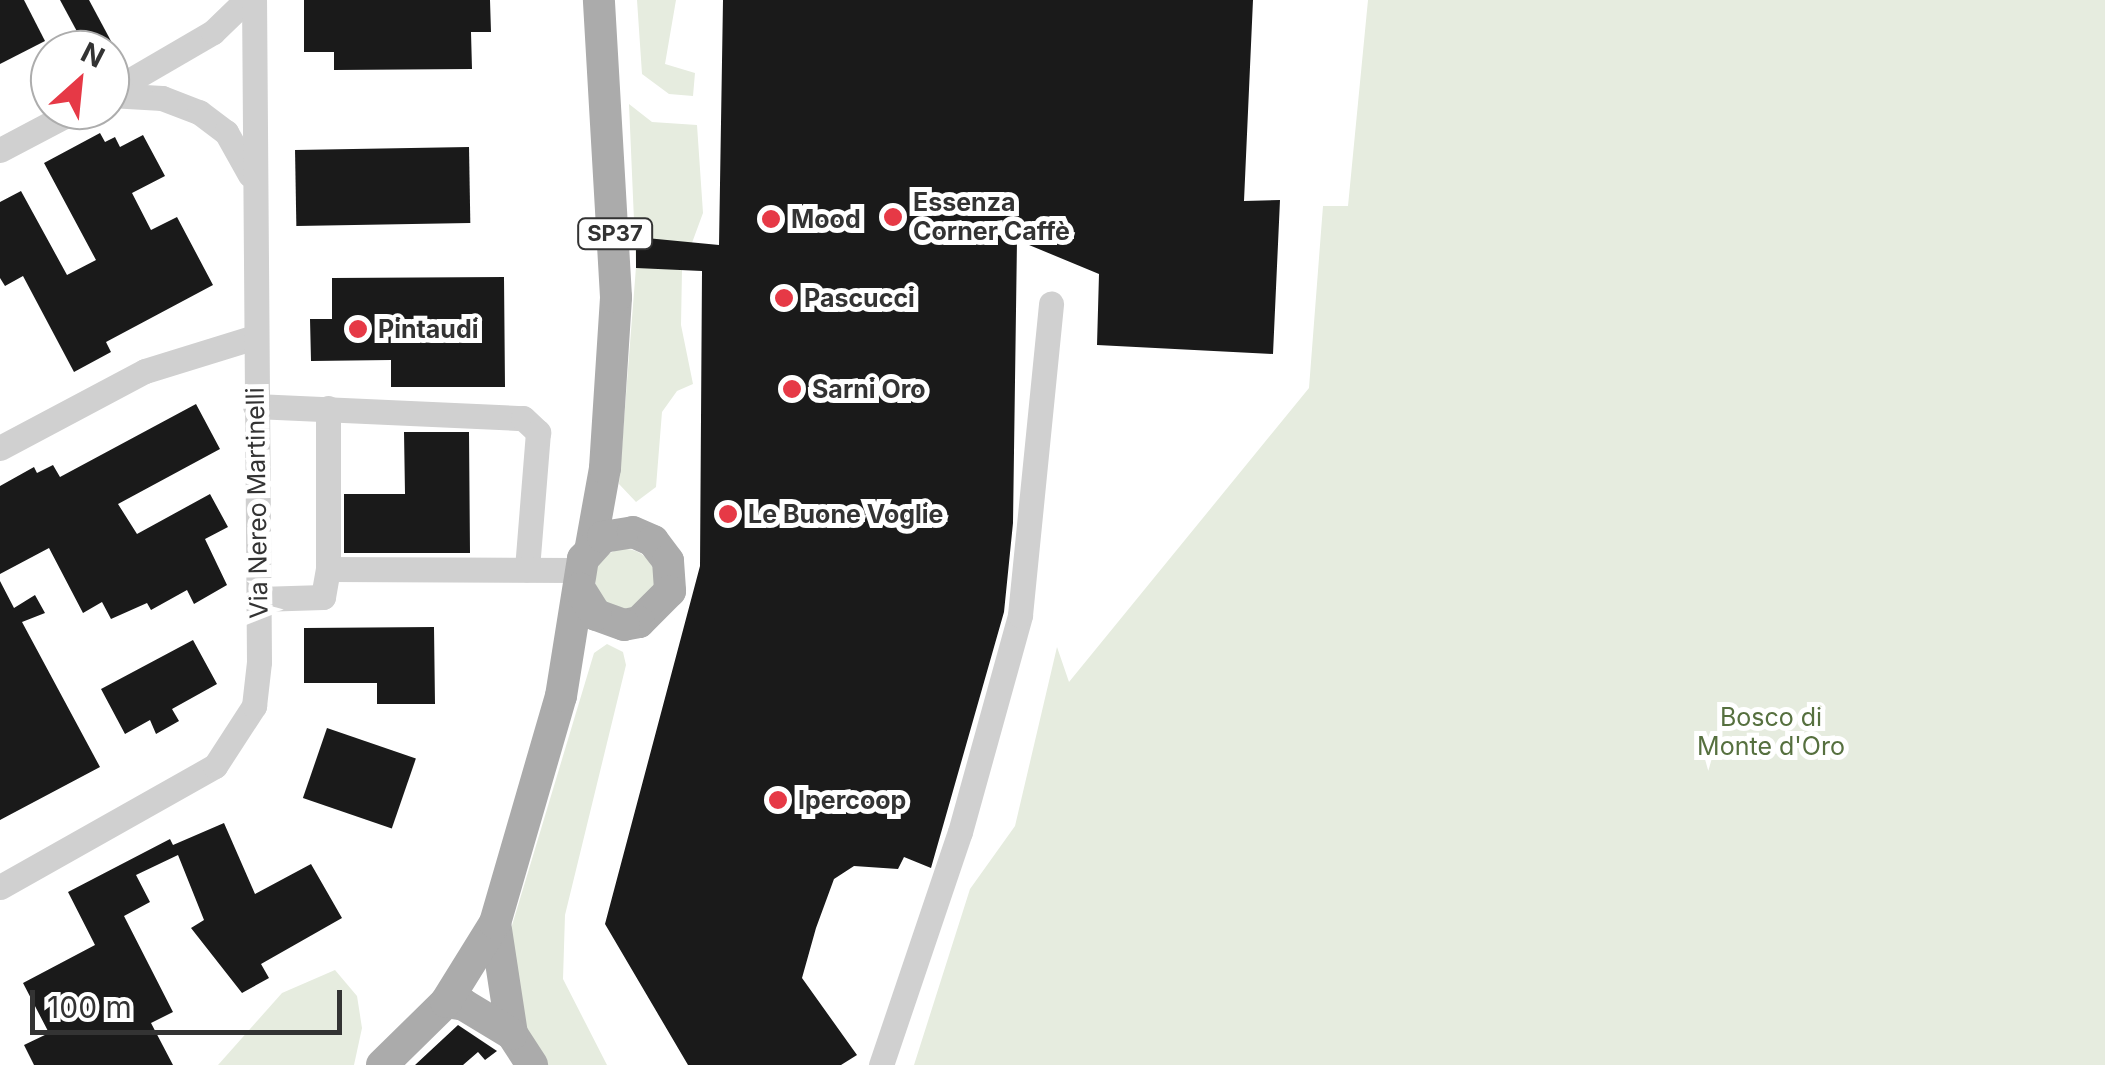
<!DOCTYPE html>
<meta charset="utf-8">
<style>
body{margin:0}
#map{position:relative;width:2105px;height:1065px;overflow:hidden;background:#fff;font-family:Inter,sans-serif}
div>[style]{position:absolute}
.green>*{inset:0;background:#e6ecdf}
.round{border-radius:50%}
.building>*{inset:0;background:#1a1a1a;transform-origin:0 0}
.minor>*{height:25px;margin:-12.5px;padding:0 12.5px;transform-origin:12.5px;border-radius:12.5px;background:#d0d0d0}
.major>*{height:32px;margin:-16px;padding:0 16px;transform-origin:16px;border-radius:16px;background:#ababab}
.dots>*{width:28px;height:28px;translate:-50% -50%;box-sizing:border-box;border:5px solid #fff;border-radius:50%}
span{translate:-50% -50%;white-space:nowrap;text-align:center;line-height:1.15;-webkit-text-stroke:10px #fff;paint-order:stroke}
.shield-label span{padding:2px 8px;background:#fff;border:2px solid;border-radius:8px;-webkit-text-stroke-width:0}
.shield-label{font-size:22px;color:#333;font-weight:700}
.poi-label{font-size:25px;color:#333;font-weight:700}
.left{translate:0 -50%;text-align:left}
.street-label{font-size:25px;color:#333}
.park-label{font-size:25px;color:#56703f}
.north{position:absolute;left:30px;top:30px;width:100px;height:100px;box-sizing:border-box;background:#fff;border:2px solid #adadad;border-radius:50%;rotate:27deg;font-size:28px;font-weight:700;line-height:40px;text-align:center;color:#333}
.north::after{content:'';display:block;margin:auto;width:35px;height:45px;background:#e63946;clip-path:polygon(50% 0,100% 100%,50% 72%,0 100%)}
.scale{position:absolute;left:30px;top:990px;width:312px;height:45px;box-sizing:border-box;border:5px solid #333;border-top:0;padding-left:12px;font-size:30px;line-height:35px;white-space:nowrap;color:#333;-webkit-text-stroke:8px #fff;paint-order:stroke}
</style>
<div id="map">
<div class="green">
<div style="clip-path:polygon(637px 0,676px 0,665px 64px,695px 73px,693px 96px,669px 94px,642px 74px)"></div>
<div style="clip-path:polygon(1368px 0,2105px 0,2105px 1065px,914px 1065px,970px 889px,1015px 826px,1057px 647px,1069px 682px,1309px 388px,1323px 206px,1348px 206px)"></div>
<div style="clip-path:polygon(629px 104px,652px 122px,697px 125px,703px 213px,682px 270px,681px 325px,693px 384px,677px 391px,662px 412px,656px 487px,636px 502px,619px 484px,636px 267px)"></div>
<div class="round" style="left:595px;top:549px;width:60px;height:60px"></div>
<div style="clip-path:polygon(607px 644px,623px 652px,626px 665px,565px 915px,563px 979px,607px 1065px,543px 1065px,512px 999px,510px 932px,594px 653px)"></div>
<div style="clip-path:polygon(335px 970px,357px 996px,362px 1028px,354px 1065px,218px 1065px,282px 993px)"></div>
</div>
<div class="building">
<div style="clip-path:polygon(0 0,24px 0,45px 41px,0 64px)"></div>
<div style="clip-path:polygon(60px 0,89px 0,111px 41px,87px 50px)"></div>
<div style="clip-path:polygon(304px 0,490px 0,491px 32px,471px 32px,472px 69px,334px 70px,334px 52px,304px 52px)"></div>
<div style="clip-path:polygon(723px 0,1253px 0,1244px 201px,1280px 200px,1273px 354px,1097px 345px,1099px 274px,1017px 240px,1013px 523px,1004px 612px,931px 868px,904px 857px,898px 869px,854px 866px,834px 879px,816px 928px,802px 978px,857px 1055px,841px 1065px,688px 1065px,605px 924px,700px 566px,702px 271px,636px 268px,636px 237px,719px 245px)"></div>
<div style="clip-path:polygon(100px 133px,105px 142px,115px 137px,120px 147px,143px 135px,165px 176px,132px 193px,151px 230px,177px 217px,213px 285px,106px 342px,111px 352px,74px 372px,23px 276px,5px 286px,0 278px,0 202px,21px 191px,67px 275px,96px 260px,44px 163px)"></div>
<div style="left:469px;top:147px;width:76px;height:174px;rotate:89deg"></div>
<div style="clip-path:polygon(504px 277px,505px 387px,391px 387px,391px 360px,311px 361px,310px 319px,332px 319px,332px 278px)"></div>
<div style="clip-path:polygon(196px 404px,220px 449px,118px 504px,137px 534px,210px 494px,228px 527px,205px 539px,227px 585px,194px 604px,187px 590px,151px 610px,147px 603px,111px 619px,102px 602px,83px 613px,49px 548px,0 574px,0 486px,34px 467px,37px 473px,53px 465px,60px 477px)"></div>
<div style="clip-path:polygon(404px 432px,469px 432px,470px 553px,344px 553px,344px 494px,405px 494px)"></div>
<div style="clip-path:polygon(0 581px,14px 608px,35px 595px,45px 613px,22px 622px,100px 767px,0 820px)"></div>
<div style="clip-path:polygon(434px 627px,435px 704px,377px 704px,377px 683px,304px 683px,304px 628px)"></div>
<div style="clip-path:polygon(193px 640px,217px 684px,172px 709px,179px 721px,156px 734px,150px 720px,125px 734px,101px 689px)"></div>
<div style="left:327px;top:728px;width:94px;height:74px;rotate:19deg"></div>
<div style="clip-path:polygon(224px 823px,255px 894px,311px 864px,342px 918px,261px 964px,269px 978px,242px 993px,191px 928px,204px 920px,178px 855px,136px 875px,150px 902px,124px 916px,173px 1012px,151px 1023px,173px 1065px,34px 1065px,24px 1045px,49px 1033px,23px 983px,95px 945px,68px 892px,170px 839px,173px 845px)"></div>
<div style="clip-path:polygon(458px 1025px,497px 1051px,485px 1060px,478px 1052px,463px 1065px,415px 1065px)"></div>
</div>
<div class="minor">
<div style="left:110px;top:92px;width:119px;rotate:-30.2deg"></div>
<div style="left:213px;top:32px;width:46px;rotate:-44.1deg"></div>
<div style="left:110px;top:95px;width:52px;rotate:3.3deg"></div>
<div style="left:162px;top:98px;width:40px;rotate:21deg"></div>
<div style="left:199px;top:112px;width:34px;rotate:37deg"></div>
<div style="left:226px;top:132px;width:49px;rotate:60.8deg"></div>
<div style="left:0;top:150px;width:86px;rotate:-27.8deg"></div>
<div style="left:255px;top:406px;width:268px;rotate:2.6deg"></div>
<div style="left:523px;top:418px;width:21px;rotate:43deg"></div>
<div style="left:538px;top:432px;width:138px;rotate:94.6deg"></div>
<div style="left:0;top:448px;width:164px;rotate:-28deg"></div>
<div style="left:145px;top:371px;width:115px;rotate:-17.2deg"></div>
<div style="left:328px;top:569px;width:161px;rotate:-90deg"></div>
<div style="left:259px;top:599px;width:64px;rotate:-1.8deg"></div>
<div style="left:323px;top:597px;width:28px;rotate:-80deg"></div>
<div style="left:328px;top:569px;width:252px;rotate:0.2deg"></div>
<div style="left:0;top:887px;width:247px;rotate:-29.4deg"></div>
<div style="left:215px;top:766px;width:72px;rotate:-57deg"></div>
<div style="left:254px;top:706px;width:44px;rotate:-83.5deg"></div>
<div style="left:259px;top:662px;width:662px;rotate:-90.43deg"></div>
<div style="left:881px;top:1065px;width:246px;rotate:-71.3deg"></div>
<div style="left:960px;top:832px;width:225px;rotate:-74.5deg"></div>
<div style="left:1020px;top:615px;width:313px;rotate:-84.3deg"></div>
</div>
<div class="major">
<div style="left:591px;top:546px;width:79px;rotate:-79.8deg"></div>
<div style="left:605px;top:468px;width:171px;rotate:-86.3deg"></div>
<div style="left:616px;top:297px;width:297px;rotate:-93.3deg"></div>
<div style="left:495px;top:923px;width:112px;rotate:81.3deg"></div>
<div style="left:512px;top:1034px;width:37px;rotate:57deg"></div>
<div style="left:446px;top:1002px;width:18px;rotate:9deg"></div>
<div style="left:464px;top:1005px;width:56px;rotate:31.1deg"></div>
<div style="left:382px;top:1065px;width:90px;rotate:-44.5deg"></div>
<div style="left:446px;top:1002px;width:93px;rotate:-58.2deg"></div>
<div style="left:495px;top:923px;width:236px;rotate:-73.8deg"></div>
<div style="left:561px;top:696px;width:139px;rotate:-80.9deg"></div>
<div style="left:583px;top:559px;width:30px;rotate:-48deg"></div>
<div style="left:603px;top:537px;width:30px;rotate:-9deg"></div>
<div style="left:633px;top:532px;width:22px;rotate:24deg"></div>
<div style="left:653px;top:541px;width:25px;rotate:53deg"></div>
<div style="left:668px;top:561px;width:30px;rotate:86deg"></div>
<div style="left:670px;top:591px;width:44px;rotate:135deg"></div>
<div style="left:639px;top:622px;width:15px;rotate:169deg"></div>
<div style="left:624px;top:625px;width:30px;rotate:-160deg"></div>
<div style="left:596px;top:615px;width:31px;rotate:-122deg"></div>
</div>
<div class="dots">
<div style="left:893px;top:217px;background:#e63946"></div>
<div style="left:771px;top:219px;background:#e63946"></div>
<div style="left:784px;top:298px;background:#e63946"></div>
<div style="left:358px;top:329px;background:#e63946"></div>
<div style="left:792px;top:389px;background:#e63946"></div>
<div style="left:728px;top:514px;background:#e63946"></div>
<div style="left:778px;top:800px;background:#e63946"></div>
</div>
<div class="shield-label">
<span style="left:615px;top:234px">SP37</span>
</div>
<div class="poi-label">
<span class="left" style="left:913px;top:217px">Essenza<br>Corner Caffè</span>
<span class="left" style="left:791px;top:219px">Mood</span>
<span class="left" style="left:804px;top:298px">Pascucci</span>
<span class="left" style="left:378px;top:329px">Pintaudi</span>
<span class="left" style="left:812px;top:389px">Sarni Oro</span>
<span class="left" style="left:748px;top:514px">Le Buone Voglie</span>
<span class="left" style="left:798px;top:800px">Ipercoop</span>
</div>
<div class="street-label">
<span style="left:257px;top:503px;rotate:-91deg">Via Nereo Martinelli</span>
</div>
<div class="park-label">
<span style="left:1771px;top:732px">Bosco di<br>Monte d'Oro</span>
</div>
<div class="north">N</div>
<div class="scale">100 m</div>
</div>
